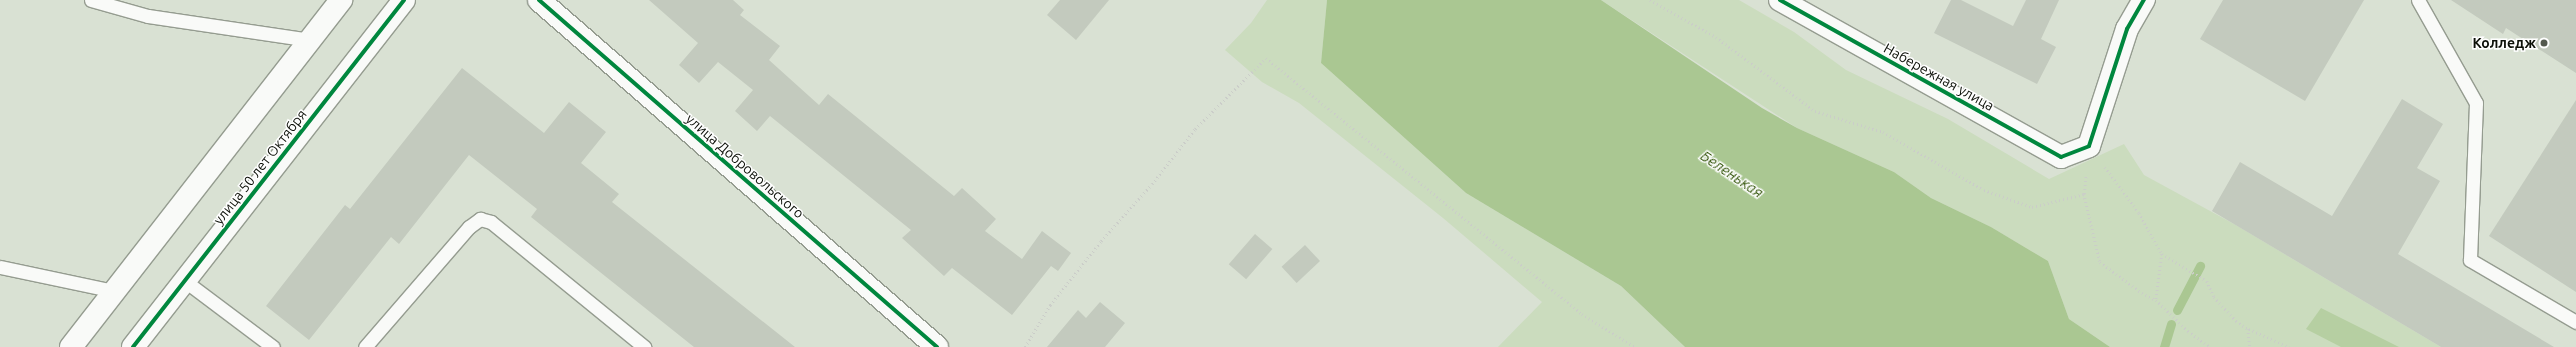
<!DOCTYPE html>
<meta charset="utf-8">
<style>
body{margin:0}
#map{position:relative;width:2576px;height:347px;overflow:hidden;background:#d9e1d3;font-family:Ubuntu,sans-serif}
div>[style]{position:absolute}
.green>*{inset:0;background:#cbdcbe}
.forest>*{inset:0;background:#b6cfa2}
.water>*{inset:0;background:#aac792}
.stream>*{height:9px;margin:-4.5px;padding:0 4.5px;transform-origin:4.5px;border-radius:4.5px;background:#aac792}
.building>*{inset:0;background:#c3cabe;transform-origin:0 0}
.path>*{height:2.5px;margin-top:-1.25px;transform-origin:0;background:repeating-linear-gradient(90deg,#cbcdc9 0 1px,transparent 0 4px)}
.roads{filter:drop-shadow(1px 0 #959c90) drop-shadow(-1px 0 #959c90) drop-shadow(0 1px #959c90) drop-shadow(0 -1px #959c90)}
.lane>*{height:13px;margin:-6.5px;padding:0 6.5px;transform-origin:6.5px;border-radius:6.5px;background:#f9faf8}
.street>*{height:22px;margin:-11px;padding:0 11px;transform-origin:11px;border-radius:11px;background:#f9faf8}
.secondary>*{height:22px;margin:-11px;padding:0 11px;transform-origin:11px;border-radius:11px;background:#f9faf8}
.cycleway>*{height:4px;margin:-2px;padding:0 2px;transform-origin:2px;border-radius:2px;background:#00873e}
.dots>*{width:11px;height:11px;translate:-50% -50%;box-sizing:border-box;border:2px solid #fff;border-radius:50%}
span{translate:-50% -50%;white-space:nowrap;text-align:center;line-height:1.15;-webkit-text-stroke:3px #fff;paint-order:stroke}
.poi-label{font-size:14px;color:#0c1008;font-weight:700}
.right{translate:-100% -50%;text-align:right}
.street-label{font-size:14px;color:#0c1008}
.water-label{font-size:15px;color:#36580d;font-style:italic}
</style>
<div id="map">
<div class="green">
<div style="clip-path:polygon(1267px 0,1327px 0,1321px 63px,1466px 193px,1621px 286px,1685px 347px,1498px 347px,1542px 302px,1443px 218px,1299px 103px,1262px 82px,1225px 50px,1251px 23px)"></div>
<div style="clip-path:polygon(1601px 0,1739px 0,1794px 32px,1846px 70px,1948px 119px,2049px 179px,2124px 144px,2144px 175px,2234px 224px,2441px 347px,2110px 347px,2069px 319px,2048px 261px,1991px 227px,1931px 198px,1894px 172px,1797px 128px)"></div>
</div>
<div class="forest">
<div style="clip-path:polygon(2321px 308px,2399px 347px,2341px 347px,2306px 329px)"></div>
</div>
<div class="water">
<div style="clip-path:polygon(1327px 0,1601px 0,1762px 108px,1797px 128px,1894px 172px,1931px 198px,1991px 227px,2048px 261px,2069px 319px,2110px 347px,1685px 347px,1621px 286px,1466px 193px,1321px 63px)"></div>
</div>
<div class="stream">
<div style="left:2177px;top:310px;width:50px;rotate:-62.4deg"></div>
<div style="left:2164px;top:347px;width:24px;rotate:-73deg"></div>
</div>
<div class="building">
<div style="clip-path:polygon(649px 0,733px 0,744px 10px,740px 15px,780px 46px,769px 60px,819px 105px,828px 94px,954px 196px,962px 188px,996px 219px,985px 231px,1022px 259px,1042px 231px,1071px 253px,1058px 271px,1051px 266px,1012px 315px,952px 268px,944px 276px,902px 238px,911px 230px,770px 116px,757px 131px,735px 111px,753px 90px,718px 62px,699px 83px,679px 65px,698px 43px)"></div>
<div style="clip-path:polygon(1060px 0,1109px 0,1076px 40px,1047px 15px)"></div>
<div style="clip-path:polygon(1951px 0,1961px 0,2013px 26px,2026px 0,2059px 0,2041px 39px,2056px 47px,2037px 84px,1934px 33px)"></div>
<div style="clip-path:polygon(2223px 0,2364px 0,2305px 101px,2200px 39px)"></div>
<div style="clip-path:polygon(2451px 0,2576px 0,2576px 73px,2506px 28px,2503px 34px)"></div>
<div style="clip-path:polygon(462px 68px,544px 133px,569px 102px,606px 132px,581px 163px,619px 194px,612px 202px,795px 347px,694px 347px,531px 217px,537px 209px,469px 155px,399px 244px,391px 237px,309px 340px,266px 306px,345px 205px,350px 209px)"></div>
<div style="clip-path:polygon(2402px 99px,2443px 124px,2417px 168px,2440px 181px,2398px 254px,2554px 347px,2441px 347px,2212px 211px,2240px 162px,2332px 216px)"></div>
<div style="clip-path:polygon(2576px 100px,2576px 292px,2489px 236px)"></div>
<div style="left:1255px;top:234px;width:23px;height:40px;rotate:41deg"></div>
<div style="left:1305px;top:245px;width:22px;height:32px;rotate:47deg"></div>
<div style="clip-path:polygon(1100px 302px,1125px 323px,1105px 347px,1047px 347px,1078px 310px,1086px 318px)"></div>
</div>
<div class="path">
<div style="left:1650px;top:0;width:76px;rotate:29.3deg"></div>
<div style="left:1716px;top:37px;width:124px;rotate:36.8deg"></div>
<div style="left:1815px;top:111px;width:71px;rotate:17.2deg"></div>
<div style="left:1883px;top:132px;width:116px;rotate:29.9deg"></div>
<div style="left:1984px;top:190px;width:51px;rotate:19.5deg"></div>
<div style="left:2032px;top:207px;width:54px;rotate:-14deg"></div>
<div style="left:2084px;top:194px;width:18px;rotate:-84deg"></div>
<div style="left:2105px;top:167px;width:57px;rotate:53.5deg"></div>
<div style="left:2139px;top:213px;width:47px;rotate:60.7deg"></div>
<div style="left:2162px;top:254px;width:46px;rotate:97.4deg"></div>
<div style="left:2156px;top:300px;width:45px;rotate:44.1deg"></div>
<div style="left:2188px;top:331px;width:27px;rotate:36deg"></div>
<div style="left:2084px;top:194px;width:70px;rotate:76.8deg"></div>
<div style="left:2100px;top:262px;width:52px;rotate:36.4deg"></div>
<div style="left:2142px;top:293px;width:16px;rotate:27deg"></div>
<div style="left:2162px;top:254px;width:52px;rotate:31deg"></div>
<div style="left:2207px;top:281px;width:17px;rotate:66deg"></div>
<div style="left:2214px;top:297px;width:33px;rotate:47deg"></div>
<div style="left:2236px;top:321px;width:14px;rotate:34deg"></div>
<div style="left:2248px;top:329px;width:18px;rotate:84deg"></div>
<div style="left:2249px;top:329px;width:44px;rotate:24.2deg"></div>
<div style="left:1025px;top:347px;width:49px;rotate:-59.2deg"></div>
<div style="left:1050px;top:305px;width:82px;rotate:-51.4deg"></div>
<div style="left:1101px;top:241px;width:76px;rotate:-48.2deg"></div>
<div style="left:1152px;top:184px;width:70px;rotate:-52deg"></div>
<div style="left:1195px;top:129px;width:100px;rotate:-45deg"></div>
<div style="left:1266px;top:58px;width:407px;rotate:39deg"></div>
<div style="left:1582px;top:314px;width:62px;rotate:31.9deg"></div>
</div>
<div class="roads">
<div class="lane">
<div style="left:91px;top:0;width:59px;rotate:15.7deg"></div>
<div style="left:148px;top:16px;width:164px;rotate:8.4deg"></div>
<div style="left:2418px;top:0;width:118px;rotate:60.6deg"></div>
<div style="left:2476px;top:103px;width:157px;rotate:92.2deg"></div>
<div style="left:2470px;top:260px;width:123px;rotate:30.3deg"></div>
<div style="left:0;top:267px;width:116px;rotate:11.9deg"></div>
<div style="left:185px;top:281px;width:110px;rotate:36.9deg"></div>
<div style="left:365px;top:347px;width:159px;rotate:-49.1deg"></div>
<div style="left:469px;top:227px;width:14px;rotate:-36deg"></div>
<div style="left:480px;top:219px;width:11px;rotate:15deg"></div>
<div style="left:491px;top:222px;width:198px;rotate:39.2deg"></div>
</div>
<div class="street">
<div style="left:1780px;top:0;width:322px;rotate:29.2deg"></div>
<div style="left:2061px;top:157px;width:30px;rotate:-21deg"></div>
<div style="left:2089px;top:146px;width:123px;rotate:-72deg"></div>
<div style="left:2127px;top:29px;width:34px;rotate:-60deg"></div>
<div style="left:71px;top:347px;width:440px;rotate:-52.1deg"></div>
<div style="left:133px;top:347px;width:440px;rotate:-52deg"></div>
</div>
<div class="secondary">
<div style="left:539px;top:0;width:528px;rotate:41.08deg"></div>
</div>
</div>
<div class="cycleway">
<div style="left:539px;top:0;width:528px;rotate:41.08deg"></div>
<div style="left:1780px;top:0;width:322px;rotate:29.2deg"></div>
<div style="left:2061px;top:157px;width:30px;rotate:-21deg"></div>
<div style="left:2089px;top:146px;width:123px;rotate:-72deg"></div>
<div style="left:2127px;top:29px;width:34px;rotate:-60deg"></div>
<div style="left:133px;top:347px;width:440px;rotate:-52deg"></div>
</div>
<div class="dots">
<div style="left:2544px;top:43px;background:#54594f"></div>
</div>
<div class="poi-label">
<span class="right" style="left:2536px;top:43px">Колледж</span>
</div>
<div class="street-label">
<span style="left:1939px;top:77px;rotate:29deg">Набережная улица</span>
<span style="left:745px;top:166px;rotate:41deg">улица Добровольского</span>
<span style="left:260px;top:167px;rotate:-52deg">улица 50 лет Октября</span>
</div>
<div class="water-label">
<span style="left:1732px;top:174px;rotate:34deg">Беленькая</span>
</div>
</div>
